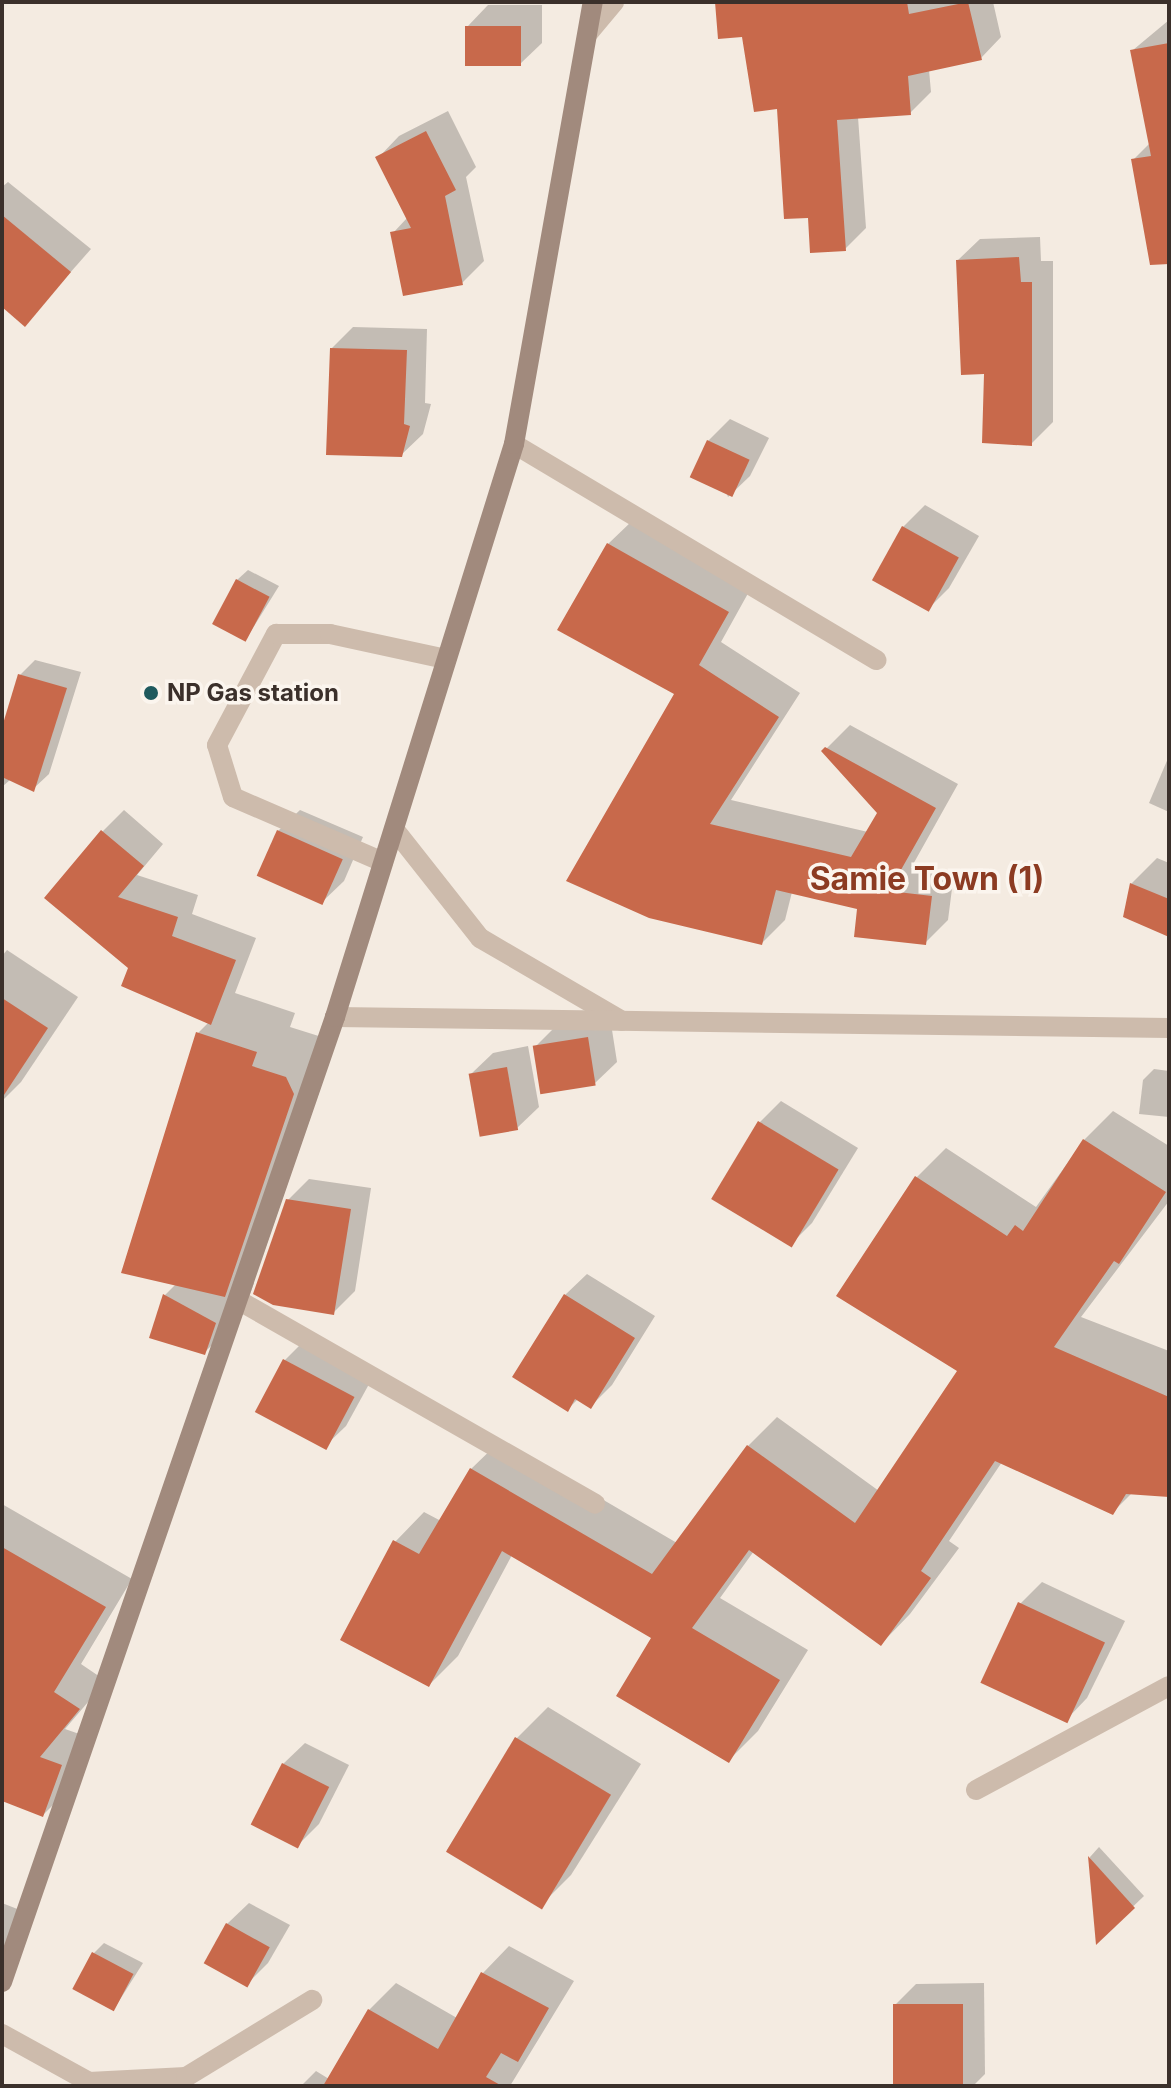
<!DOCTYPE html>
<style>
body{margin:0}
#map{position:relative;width:1171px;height:2088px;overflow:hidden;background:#f4ebe1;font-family:Inter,sans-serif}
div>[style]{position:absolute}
.shadow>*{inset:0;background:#0003}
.building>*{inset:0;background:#c8694b;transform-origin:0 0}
.service>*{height:20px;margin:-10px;padding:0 10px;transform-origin:10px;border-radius:10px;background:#cdbbac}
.minor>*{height:20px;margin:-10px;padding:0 10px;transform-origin:10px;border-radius:10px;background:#cdbbac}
.tertiary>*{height:20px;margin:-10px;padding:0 10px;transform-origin:10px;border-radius:10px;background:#cdbbac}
.secondary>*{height:20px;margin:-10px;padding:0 10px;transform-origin:10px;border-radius:10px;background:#a18a7d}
.dots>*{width:22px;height:22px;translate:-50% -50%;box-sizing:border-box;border:4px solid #fbf5ee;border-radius:50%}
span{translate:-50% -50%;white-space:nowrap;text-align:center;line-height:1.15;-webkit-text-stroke:7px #fbf5ee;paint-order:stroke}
.poi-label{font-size:24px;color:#3b302b;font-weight:700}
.left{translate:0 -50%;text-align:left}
.district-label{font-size:32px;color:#8c3b22;font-weight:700}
.frame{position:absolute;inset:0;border:4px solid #3b302b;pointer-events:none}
</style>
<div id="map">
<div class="shadow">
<div style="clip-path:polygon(717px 2px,993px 2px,1001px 37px,981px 58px,929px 70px,931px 92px,910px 113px,858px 117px,866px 228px,845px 249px,809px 216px,778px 107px,744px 34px)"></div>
<div style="clip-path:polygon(488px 5px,542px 5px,542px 43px,520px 64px,467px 27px)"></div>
<div style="clip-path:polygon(1169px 20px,1169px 257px,1133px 160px,1151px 142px,1133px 50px)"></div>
<div style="clip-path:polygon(448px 111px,476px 167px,466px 177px,484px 261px,462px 283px,393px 233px,408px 217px,378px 158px,399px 136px)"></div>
<div style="clip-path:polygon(8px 182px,91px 249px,25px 324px,2px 305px,2px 187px)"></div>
<div style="clip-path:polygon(1040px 237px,1041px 261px,1053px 261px,1053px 422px,1031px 444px,986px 372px,958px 260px,980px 239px)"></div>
<div style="clip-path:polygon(353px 327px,427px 329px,425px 403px,431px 404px,423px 434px,401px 455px,332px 348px)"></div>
<div style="clip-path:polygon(730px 419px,769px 438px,750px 476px,728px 497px,708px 441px)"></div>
<div style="clip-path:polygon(925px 505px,979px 536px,949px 588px,927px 610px,903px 527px)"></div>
<div style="clip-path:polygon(632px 521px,751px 588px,721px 642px,800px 693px,731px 800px,868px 832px,879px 813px,824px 751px,850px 725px,958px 784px,911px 868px,954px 873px,948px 920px,925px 943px,859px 907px,792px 892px,785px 920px,762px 943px,650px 916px,676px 694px,608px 544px)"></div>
<div style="clip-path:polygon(248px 570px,279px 586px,246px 639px,237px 580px)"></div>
<div style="clip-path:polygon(35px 660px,81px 672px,49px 774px,33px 789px,11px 779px,2px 787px,2px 730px,20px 675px)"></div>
<div style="clip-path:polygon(1169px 756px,1169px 812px,1149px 803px)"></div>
<div style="clip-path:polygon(124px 810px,163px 844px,137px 875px,198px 895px,192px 914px,256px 938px,235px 993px,295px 1013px,290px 1027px,325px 1038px,332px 1054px,263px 1255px,242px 1277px,254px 1283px,243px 1314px,204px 1353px,165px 1295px,176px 1284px,198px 1033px,209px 1022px,130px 967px,102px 832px)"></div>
<div style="clip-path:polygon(300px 810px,363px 837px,344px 881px,322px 902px,278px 831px)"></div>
<div style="clip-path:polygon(1157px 858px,1169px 863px,1169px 935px,1131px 884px)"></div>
<div style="clip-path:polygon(7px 950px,78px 997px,21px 1082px,2px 1101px,2px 956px)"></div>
<div style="clip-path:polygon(610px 1017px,617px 1062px,595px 1083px,535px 1047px,557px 1025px)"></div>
<div style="clip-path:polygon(528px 1046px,539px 1107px,517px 1128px,471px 1074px,493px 1053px)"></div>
<div style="clip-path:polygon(1154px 1069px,1169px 1071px,1169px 1117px,1139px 1114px,1143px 1080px)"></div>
<div style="clip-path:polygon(781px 1101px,858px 1148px,812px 1223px,790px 1245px,760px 1122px)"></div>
<div style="clip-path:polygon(1113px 1111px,1169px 1146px,1169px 1201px,1081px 1317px,1169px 1351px,1169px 1495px,1133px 1492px,1112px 1513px,1002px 1462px,949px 1541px,959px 1548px,910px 1614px,881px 1644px,754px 1551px,720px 1598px,808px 1650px,758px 1731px,729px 1760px,654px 1637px,512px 1555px,458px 1656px,429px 1685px,395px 1542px,424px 1512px,441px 1521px,471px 1469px,501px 1440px,677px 1543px,748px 1446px,777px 1417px,879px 1491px,960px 1371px,917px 1177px,946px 1148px,1036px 1207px,1084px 1140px)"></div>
<div style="clip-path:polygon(309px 1179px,371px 1188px,355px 1291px,333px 1313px,288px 1200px)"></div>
<div style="clip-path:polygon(587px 1274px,655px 1316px,612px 1385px,591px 1406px,578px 1399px,568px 1409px,565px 1295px)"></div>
<div style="clip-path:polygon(306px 1339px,374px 1375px,346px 1426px,324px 1447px,285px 1360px)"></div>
<div style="clip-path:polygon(2px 1504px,132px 1579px,81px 1664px,106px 1681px,65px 1729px,88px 1737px,71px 1787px,43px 1815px,2px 1799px)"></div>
<div style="clip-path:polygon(1042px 1582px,1125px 1621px,1087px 1698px,1066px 1720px,1020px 1604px)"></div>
<div style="clip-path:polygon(548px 1707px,641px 1764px,571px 1875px,540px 1906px,447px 1850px,517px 1738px)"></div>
<div style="clip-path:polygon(305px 1743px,349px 1765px,319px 1824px,297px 1846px,283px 1764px)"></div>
<div style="clip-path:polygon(1099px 1847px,1144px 1896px,1097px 1941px,1090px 1857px)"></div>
<div style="clip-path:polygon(2px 1903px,25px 1912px,2px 1961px)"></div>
<div style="clip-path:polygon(249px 1903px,290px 1925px,268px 1963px,246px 1985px,227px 1924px)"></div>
<div style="clip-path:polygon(104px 1943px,143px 1963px,114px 2009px,94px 1953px)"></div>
<div style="clip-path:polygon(509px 1946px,574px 1981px,510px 2086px,301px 2086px,316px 2071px,329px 2079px,369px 2010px,396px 1983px,457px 2018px,483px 1973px)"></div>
<div style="clip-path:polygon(984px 1983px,985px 2074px,973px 2086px,896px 2086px,895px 2005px,916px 1984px)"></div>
</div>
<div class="building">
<div style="clip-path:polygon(715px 2px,907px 2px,909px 14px,968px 2px,982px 60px,908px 76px,911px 115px,837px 120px,846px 251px,810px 253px,808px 218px,784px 219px,777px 109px,754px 112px,742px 37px,718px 39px)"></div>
<div style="left:465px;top:26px;width:56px;height:40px"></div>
<div style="clip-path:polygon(1169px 43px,1169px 264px,1150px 265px,1131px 159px,1151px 156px,1130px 50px)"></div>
<div style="clip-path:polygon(426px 131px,456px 190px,445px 196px,463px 285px,403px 296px,390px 232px,411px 228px,375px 157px)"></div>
<div style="clip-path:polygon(2px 215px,71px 272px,25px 327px,2px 307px)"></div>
<div style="clip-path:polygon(1019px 257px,1021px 282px,1032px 282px,1032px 446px,982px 443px,984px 374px,961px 375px,956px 260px)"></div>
<div style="clip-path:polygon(330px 348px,407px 350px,404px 424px,410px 426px,402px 457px,326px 455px)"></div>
<div style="left:707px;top:440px;width:47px;height:41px;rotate:25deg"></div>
<div style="left:902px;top:526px;width:65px;height:62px;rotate:29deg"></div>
<div style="clip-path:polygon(607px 543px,729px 612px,699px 665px,779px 717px,710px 824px,851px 857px,877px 813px,821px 751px,825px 747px,936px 808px,889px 891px,932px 896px,926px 945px,854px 937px,857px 909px,776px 890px,762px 945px,649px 918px,566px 881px,674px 694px,557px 630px)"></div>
<div style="left:236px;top:579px;width:38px;height:51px;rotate:28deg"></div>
<div style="clip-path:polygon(18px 674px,67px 688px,34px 792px,2px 777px,2px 727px)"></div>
<div style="clip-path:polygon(101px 830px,144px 866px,118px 897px,178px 917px,172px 936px,236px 960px,211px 1025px,121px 986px,128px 968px,44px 898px)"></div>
<div style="left:277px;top:830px;width:72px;height:50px;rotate:24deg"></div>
<div style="clip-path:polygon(1130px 883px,1169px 899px,1169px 937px,1123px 917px)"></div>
<div style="clip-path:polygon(2px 998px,48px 1028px,2px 1098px)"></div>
<div style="clip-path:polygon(196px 1032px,257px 1052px,252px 1066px,286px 1077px,294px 1094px,225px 1297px,121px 1273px)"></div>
<div style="left:588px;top:1037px;width:49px;height:56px;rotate:81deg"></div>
<div style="left:507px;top:1067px;width:64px;height:39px;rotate:80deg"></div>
<div style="left:758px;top:1121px;width:94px;height:91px;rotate:31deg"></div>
<div style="clip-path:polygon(1083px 1139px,1166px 1192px,1119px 1264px,1114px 1261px,1054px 1347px,1169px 1397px,1169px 1497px,1126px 1494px,1113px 1515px,995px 1461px,921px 1571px,931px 1578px,881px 1646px,749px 1550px,692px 1628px,780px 1680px,729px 1763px,616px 1696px,651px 1638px,502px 1551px,429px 1687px,340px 1640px,393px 1540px,419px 1554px,470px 1468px,652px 1574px,747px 1445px,855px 1523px,957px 1371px,836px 1296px,915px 1176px,1007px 1236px,1015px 1225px,1023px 1231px)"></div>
<div style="clip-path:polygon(286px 1199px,351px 1209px,334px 1315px,273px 1305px,253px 1294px)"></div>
<div style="clip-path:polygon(163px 1294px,216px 1323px,205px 1355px,149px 1338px)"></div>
<div style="clip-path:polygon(564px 1294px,635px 1338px,591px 1409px,575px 1399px,568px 1412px,512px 1377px)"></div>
<div style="left:283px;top:1359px;width:81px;height:60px;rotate:28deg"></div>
<div style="clip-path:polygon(2px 1547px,106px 1607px,54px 1692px,80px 1709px,40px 1757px,62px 1765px,43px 1817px,2px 1801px)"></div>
<div style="left:1018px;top:1602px;width:96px;height:89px;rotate:25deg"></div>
<div style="left:515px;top:1737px;width:112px;height:134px;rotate:31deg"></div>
<div style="left:282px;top:1763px;width:53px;height:69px;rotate:27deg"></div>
<div style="clip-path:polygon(1088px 1856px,1135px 1908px,1096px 1945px)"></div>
<div style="left:226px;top:1923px;width:50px;height:46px;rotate:29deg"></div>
<div style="left:92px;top:1952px;width:47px;height:42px;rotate:28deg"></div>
<div style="clip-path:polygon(481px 1972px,549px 2008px,518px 2062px,501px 2053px,486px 2077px,502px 2086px,323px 2086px,368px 2009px,438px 2049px)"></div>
<div style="left:893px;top:2004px;width:70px;height:82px"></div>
</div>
<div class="service">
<div style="left:383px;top:862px;width:163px;rotate:-156.6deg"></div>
<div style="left:233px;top:797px;width:54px;rotate:-107.1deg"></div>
<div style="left:217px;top:745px;width:126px;rotate:-62deg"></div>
<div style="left:276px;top:634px;width:54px"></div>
<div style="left:330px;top:634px;width:119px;rotate:12.2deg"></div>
<div style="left:238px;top:1300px;width:411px;rotate:29.7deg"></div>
</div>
<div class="minor">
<div style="left:589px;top:32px;width:39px;rotate:-50deg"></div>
<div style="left:514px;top:444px;width:422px;rotate:30.8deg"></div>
<div style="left:394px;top:829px;width:139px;rotate:51.7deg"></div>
<div style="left:480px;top:938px;width:164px;rotate:30.3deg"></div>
<div style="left:976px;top:1790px;width:219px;rotate:-28.3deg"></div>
<div style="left:2px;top:2034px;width:99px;rotate:28.9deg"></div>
<div style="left:89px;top:2082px;width:97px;rotate:-3deg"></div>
<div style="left:186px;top:2077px;width:148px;rotate:-31.4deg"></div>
</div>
<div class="tertiary">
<div style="left:335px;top:1017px;width:834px;rotate:0.76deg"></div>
</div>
<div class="secondary">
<div style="left:2px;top:1982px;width:1021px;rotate:-70.96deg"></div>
<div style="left:335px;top:1017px;width:600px;rotate:-72.65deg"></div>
<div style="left:514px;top:444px;width:449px;rotate:-79.9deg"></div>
</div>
<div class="dots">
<div style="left:151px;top:693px;background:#1f5a5e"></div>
</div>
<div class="poi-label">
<span class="left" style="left:167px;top:693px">NP Gas station</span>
</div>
<div class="district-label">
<span style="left:927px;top:879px">Samie Town (1)</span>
</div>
<div class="frame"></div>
</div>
